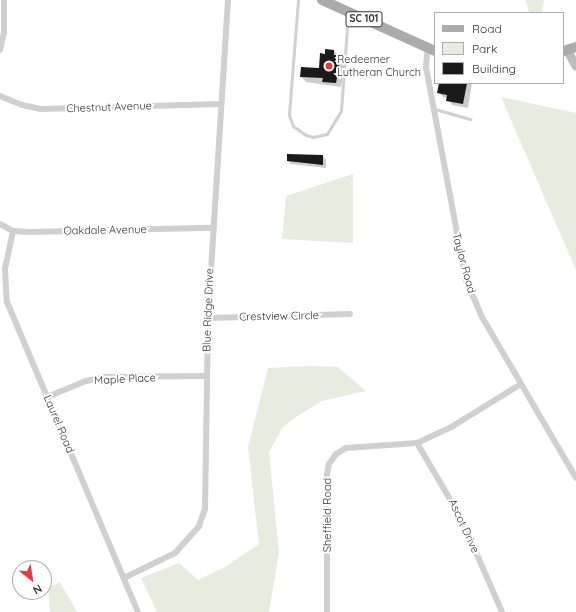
<!DOCTYPE html>
<style>
body{margin:0}
#map{position:relative;width:576px;height:612px;overflow:hidden;background:#fff;font-family:Quicksand,sans-serif}
div>[style]{position:absolute}
.green>*{inset:0;background:#e6ecdf}
.shadow>*{inset:0;background:#0003}
.building>*{inset:0;background:#1a1a1a}
.service>*{height:3px;margin:-1.5px;padding:0 1.5px;transform-origin:1.5px;border-radius:1.5px;background:#d0d0d0}
.minor>*{height:6px;margin:-3px;padding:0 3px;transform-origin:3px;border-radius:3px;background:#d0d0d0}
.secondary>*{height:9px;margin:-4.5px;padding:0 4.5px;transform-origin:4.5px;border-radius:4.5px;background:#bdbdbd}
.primary>*{height:10px;margin:-5px;padding:0 5px;transform-origin:5px;border-radius:5px;background:#ababab}
.dots>*{width:11px;height:11px;translate:-50% -50%;box-sizing:border-box;border:2px solid #fff;border-radius:50%}
span{translate:-50% -50%;white-space:nowrap;text-align:center;line-height:1.15;-webkit-text-stroke:4px #fff;paint-order:stroke}
.shield-label span{padding:1px 3px;background:#fff;border:1px solid;border-radius:3px;-webkit-text-stroke-width:0}
.shield-label{font-size:10px;color:#333;font-weight:700}
.poi-label{font-size:11px;color:#333}
.left{translate:0 -50%;text-align:left}
.street-label{font-size:11px;color:#333}
.legend{position:absolute;left:434px;top:12px;width:130px;height:72px;box-sizing:border-box;background:#fff;border:1px solid #adadad;margin:0;padding:5px 7px;list-style:none;font-size:12px;color:#333}
.legend li{display:flex;align-items:center;gap:8px;height:20px}
.legend b{width:20px;border:1px solid #adadad}
.north{position:absolute;left:12px;top:560px;width:40px;height:40px;box-sizing:border-box;background:#fff;border:1px solid #adadad;border-radius:50%;rotate:150deg;font-size:11px;font-weight:700;line-height:16px;text-align:center;color:#333}
.north::after{content:'';display:block;margin:auto;width:14px;height:18px;background:#e63946;clip-path:polygon(50% 0,100% 100%,50% 72%,0 100%)}
</style>
<div id="map">
<div class="green">
<div style="clip-path:polygon(526px 0,544px 0,542px 13px,529px 13px)"></div>
<div style="clip-path:polygon(501px 97px,576px 113px,576px 270px)"></div>
<div style="clip-path:polygon(353px 174px,353px 243px,282px 239px,286px 196px)"></div>
<div style="clip-path:polygon(309px 366px,338px 367px,366px 391px,322px 401px,296px 417px,283px 427px,269px 452px,279px 552px,269px 612px,157px 612px,141px 578px,179px 563px,198px 580px,225px 567px,259px 544px,248px 447px,268px 368px)"></div>
<div style="clip-path:polygon(60px 582px,77px 612px,50px 612px,48px 588px)"></div>
</div>
<div class="shadow">
<div style="clip-path:polygon(334px 51px,345px 61px,341px 87px,306px 82px,301px 76px,320px 69px,326px 55px)"></div>
<div style="clip-path:polygon(442px 83px,472px 83px,468px 108px,452px 105px,448px 98px,443px 97px,439px 93px)"></div>
<div style="clip-path:polygon(323px 156px,326px 160px,326px 168px,291px 164px,288px 161px)"></div>
</div>
<div class="building">
<div style="clip-path:polygon(325px 49px,334px 50px,334px 55px,341px 55px,336px 83px,322px 82px,323px 78px,300px 77px,301px 67px,319px 68px,320px 53px,325px 54px)"></div>
<div style="clip-path:polygon(439px 83px,467px 83px,463px 104px,446px 101px,447px 95px,437px 93px)"></div>
<div style="clip-path:polygon(287px 154px,323px 155px,323px 165px,287px 161px)"></div>
</div>
<div class="service">
<div style="left:298px;top:0;width:115px;rotate:94.5deg"></div>
<div style="left:289px;top:115px;width:12px;rotate:70deg"></div>
<div style="left:293px;top:126px;width:16px;rotate:35deg"></div>
<div style="left:306px;top:135px;width:7px;rotate:16deg"></div>
<div style="left:313px;top:137px;width:14px;rotate:-12deg"></div>
<div style="left:327px;top:134px;width:27px;rotate:-59deg"></div>
<div style="left:341px;top:111px;width:97px;rotate:-85.9deg"></div>
<div style="left:435px;top:109px;width:37px;rotate:16deg"></div>
</div>
<div class="minor">
<div style="left:428px;top:47px;width:20px;rotate:96deg"></div>
<div style="left:426px;top:67px;width:217px;rotate:79.4deg"></div>
<div style="left:466px;top:280px;width:40px;rotate:66.6deg"></div>
<div style="left:482px;top:317px;width:186px;rotate:59.7deg"></div>
<div style="left:0;top:50px;width:17px;rotate:-77deg"></div>
<div style="left:4px;top:33px;width:33px;rotate:-90deg"></div>
<div style="left:0;top:96px;width:24px;rotate:22deg"></div>
<div style="left:22px;top:105px;width:19px;rotate:12deg"></div>
<div style="left:41px;top:109px;width:179px;rotate:-1.6deg"></div>
<div style="left:0;top:224px;width:15px;rotate:28deg"></div>
<div style="left:13px;top:231px;width:17px;rotate:3deg"></div>
<div style="left:30px;top:232px;width:182px;rotate:-1.3deg"></div>
<div style="left:13px;top:231px;width:39px;rotate:102deg"></div>
<div style="left:5px;top:269px;width:33px;rotate:87deg"></div>
<div style="left:7px;top:302px;width:337px;rotate:67.1deg"></div>
<div style="left:208px;top:318px;width:142px;rotate:-1.6deg"></div>
<div style="left:47px;top:397px;width:42px;rotate:-22.3deg"></div>
<div style="left:86px;top:381px;width:19px;rotate:-12deg"></div>
<div style="left:105px;top:377px;width:101px;rotate:-0.6deg"></div>
<div style="left:417px;top:443px;width:87px;rotate:59.6deg"></div>
<div style="left:461px;top:518px;width:103px;rotate:66.4deg"></div>
<div style="left:124px;top:578px;width:57px;rotate:-26.1deg"></div>
<div style="left:175px;top:553px;width:36px;rotate:-48deg"></div>
<div style="left:199px;top:526px;width:18px;rotate:-71deg"></div>
<div style="left:205px;top:509px;width:191px;rotate:-89.1deg"></div>
<div style="left:208px;top:318px;width:319px;rotate:-86.4deg"></div>
<div style="left:327px;top:612px;width:138px;rotate:-90deg"></div>
<div style="left:327px;top:474px;width:10px;rotate:-79deg"></div>
<div style="left:329px;top:464px;width:12px;rotate:-55deg"></div>
<div style="left:336px;top:454px;width:12px;rotate:-31deg"></div>
<div style="left:346px;top:448px;width:71px;rotate:-4deg"></div>
<div style="left:417px;top:443px;width:40px;rotate:-25deg"></div>
<div style="left:453px;top:426px;width:80px;rotate:-31.7deg"></div>
</div>
<div class="secondary">
<div style="left:567px;top:50px;width:18px;rotate:61deg"></div>
</div>
<div class="primary">
<div style="left:322px;top:0;width:124px;rotate:24.3deg"></div>
<div style="left:563px;top:51px;width:14px;rotate:-17deg"></div>
</div>
<div class="dots">
<div style="left:329px;top:66px;background:#e63946"></div>
</div>
<div class="shield-label">
<span style="left:364px;top:19px">SC 101</span>
</div>
<div class="poi-label">
<span class="left" style="left:337px;top:66px">Redeemer<br>Lutheran Church</span>
</div>
<div class="street-label">
<span style="left:109px;top:107px;rotate:-2deg">Chestnut Avenue</span>
<span style="left:105px;top:230px;rotate:-1deg">Oakdale Avenue</span>
<span style="left:464px;top:263px;rotate:75deg">Taylor Road</span>
<span style="left:208px;top:310px;rotate:-88deg">Blue Ridge Drive</span>
<span style="left:279px;top:316px;rotate:-1deg">Crestview Circle</span>
<span style="left:125px;top:379px;rotate:-3deg">Maple Place</span>
<span style="left:59px;top:424px;rotate:67deg">Laurel Road</span>
<span style="left:327px;top:515px;rotate:-90deg">Sheffield Road</span>
<span style="left:464px;top:526px;rotate:65deg">Ascot Drive</span>
</div>
<ul class="legend">
<li><b style="height:5px;background:#ababab"></b>Road</li>
<li><b style="height:11px;background:#e6ecdf"></b>Park</li>
<li><b style="height:11px;background:#1a1a1a"></b>Building</li>
</ul>
<div class="north">N</div>
</div>
